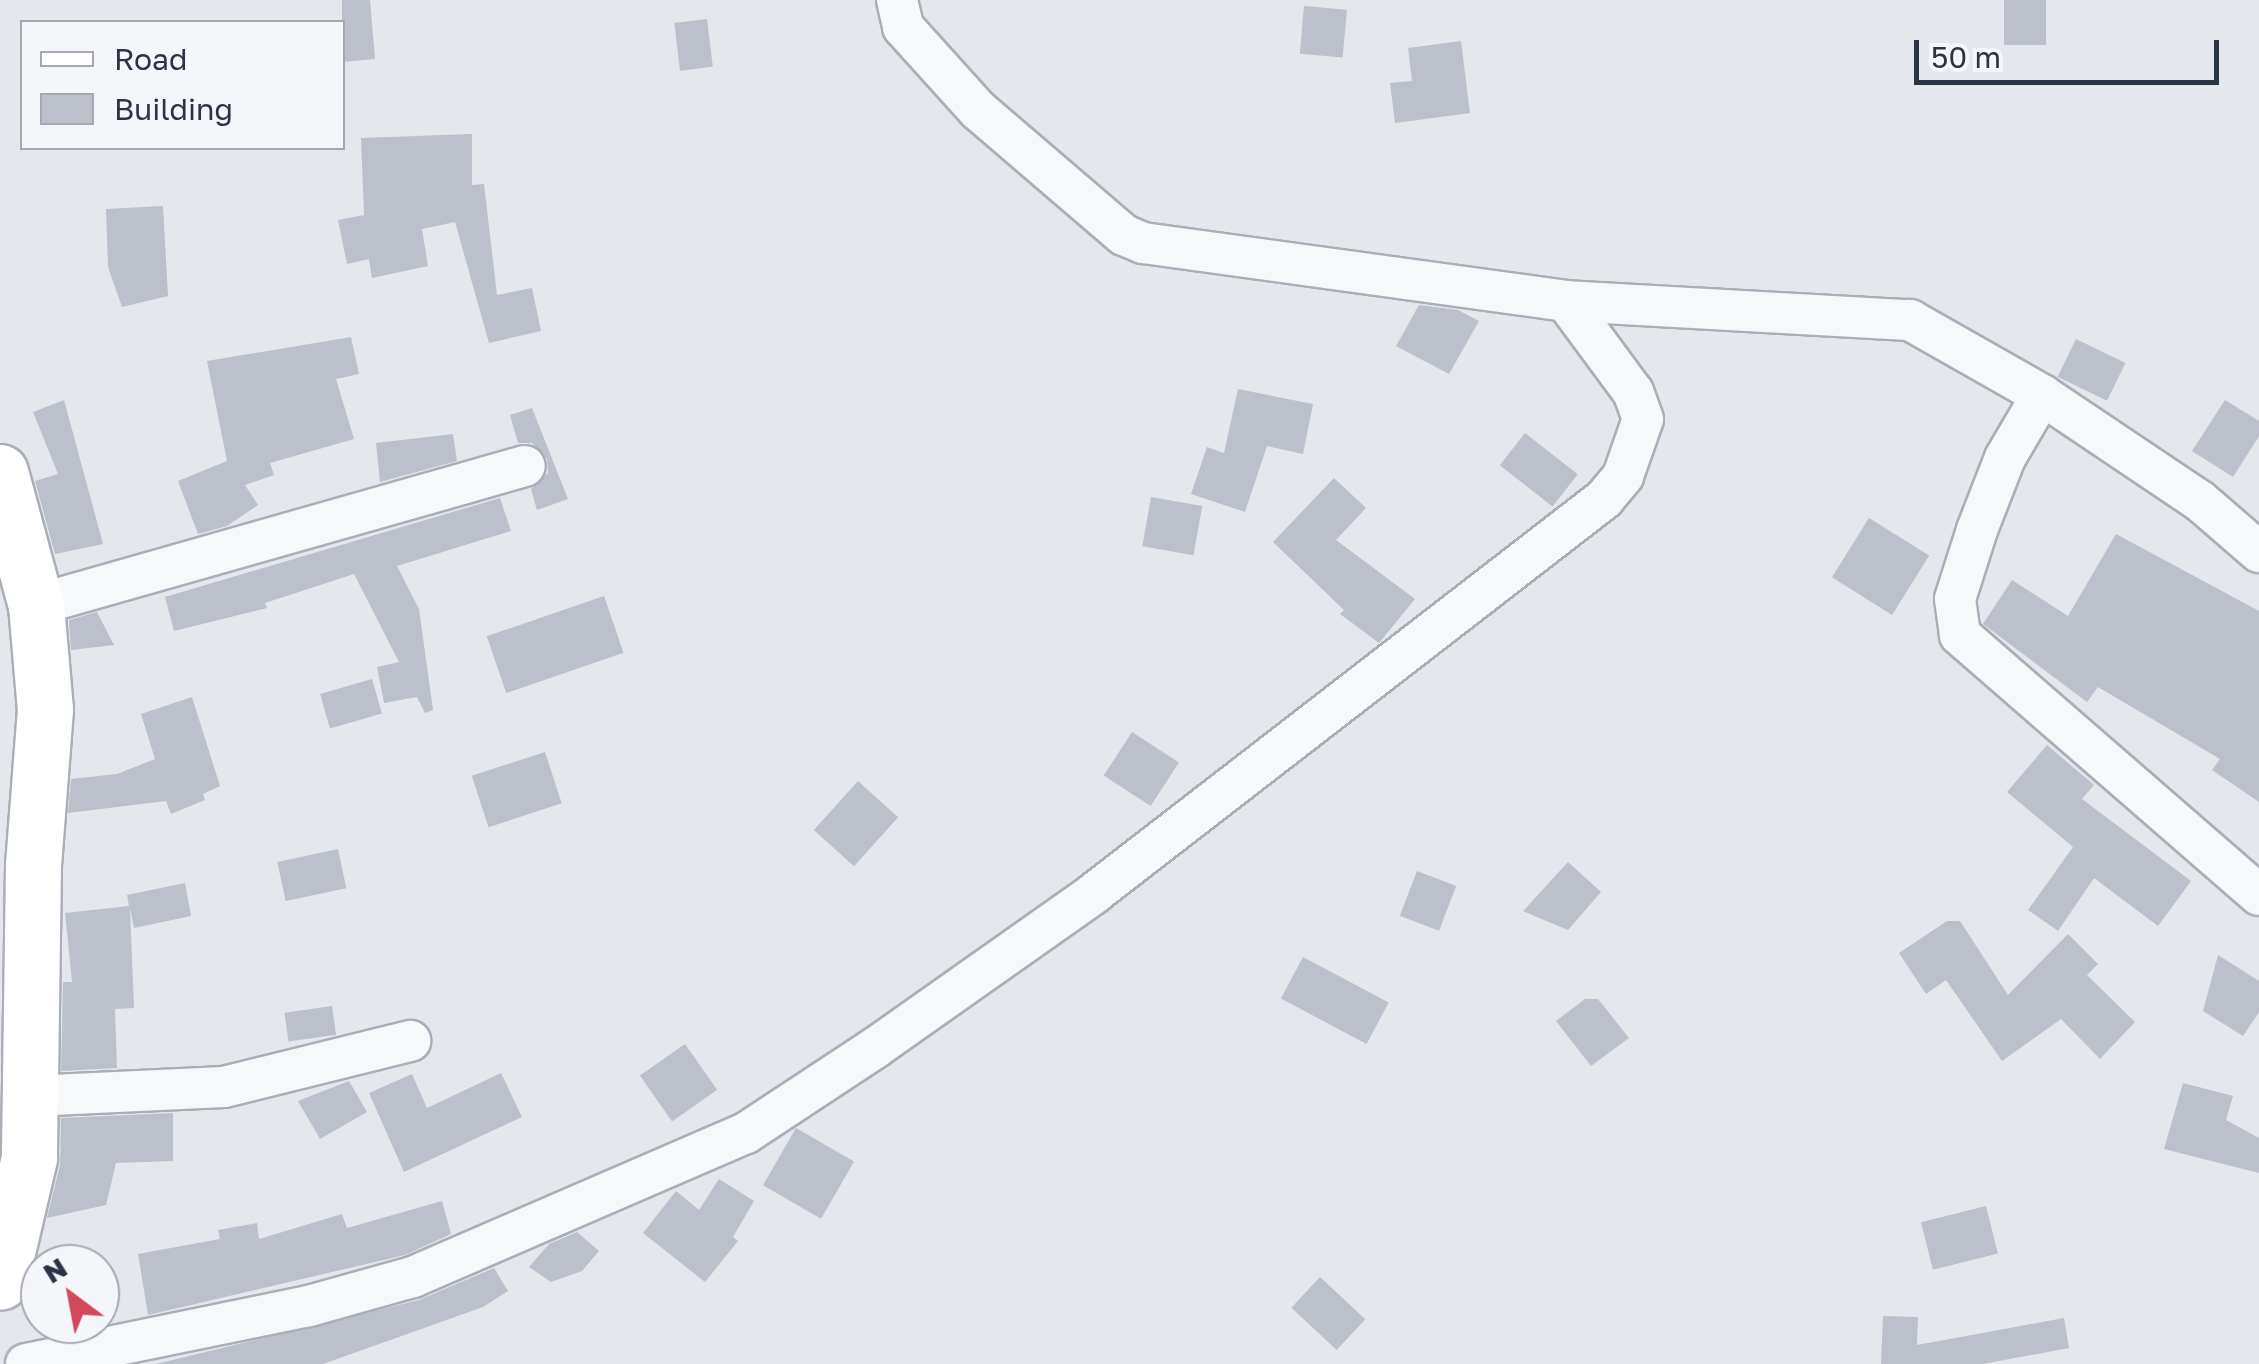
<!DOCTYPE html>
<style>
body{margin:0}
#map{position:relative;width:2259px;height:1364px;overflow:hidden;background:#e4e7ec;font-family:"Golos Text",sans-serif}
div>[style]{position:absolute}
.building>*{inset:0;background:#bbc0ca;transform-origin:0 0}
.roads{filter:drop-shadow(2px 0 #a9aeb7) drop-shadow(-2px 0 #a9aeb7) drop-shadow(0 2px #a9aeb7) drop-shadow(0 -2px #a9aeb7)}
.street>*{height:40px;margin:-20px;padding:0 20px;transform-origin:20px;border-radius:20px;background:#f7f8fa}
.secondary>*{height:55px;margin:-27.5px;padding:0 27.5px;transform-origin:27.5px;border-radius:27.5px;background:#fff}
span{translate:-50% -50%;white-space:nowrap;text-align:center;line-height:1.15;-webkit-text-stroke:9px #f4f6f9;paint-order:stroke}
.legend{position:absolute;left:20px;top:20px;width:325px;height:130px;box-sizing:border-box;background:#f4f6f9;border:2px solid #a4a8b1;margin:0;padding:12px 18px;list-style:none;font-size:30px;color:#2b3445}
.legend li{display:flex;align-items:center;gap:20px;height:50px}
.legend b{width:50px;border:2px solid #a4a8b1}
.north{position:absolute;left:20px;top:1244px;width:100px;height:100px;box-sizing:border-box;background:#f4f6f9;border:2px solid #a4a8b1;border-radius:50%;rotate:328deg;font-size:28px;font-weight:700;line-height:40px;text-align:center;color:#2b3445}
.north::after{content:'';display:block;margin:auto;width:35px;height:45px;background:#d1495b;clip-path:polygon(50% 0,100% 100%,50% 72%,0 100%)}
.scale{position:absolute;left:1914px;top:40px;width:305px;height:45px;box-sizing:border-box;border:5px solid #2b3445;border-top:0;padding-left:12px;font-size:30px;line-height:35px;white-space:nowrap;color:#2b3445;-webkit-text-stroke:8px #f4f6f9;paint-order:stroke}
</style>
<div id="map">
<div class="building">
<div style="clip-path:polygon(342px 0,370px 0,375px 59px,342px 62px)"></div>
<div style="left:2004px;top:0;width:42px;height:45px"></div>
<div style="left:1304px;top:6px;width:43px;height:48px;rotate:5deg"></div>
<div style="left:707px;top:19px;width:48px;height:33px;rotate:83deg"></div>
<div style="clip-path:polygon(1461px 41px,1470px 113px,1395px 123px,1390px 83px,1412px 81px,1408px 48px)"></div>
<div style="clip-path:polygon(472px 134px,472px 185px,484px 184px,497px 295px,532px 288px,541px 331px,489px 343px,455px 222px,422px 229px,428px 266px,372px 278px,369px 259px,347px 264px,338px 220px,364px 215px,361px 138px)"></div>
<div style="clip-path:polygon(163px 206px,168px 296px,122px 307px,108px 267px,106px 209px)"></div>
<div style="clip-path:polygon(1419px 305px,1458px 310px,1479px 321px,1449px 374px,1396px 346px)"></div>
<div style="clip-path:polygon(351px 337px,359px 374px,336px 379px,354px 439px,270px 463px,274px 475px,245px 485px,258px 505px,227px 526px,198px 534px,178px 481px,227px 461px,207px 361px)"></div>
<div style="left:2076px;top:339px;width:55px;height:42px;rotate:26deg"></div>
<div style="clip-path:polygon(1238px 389px,1313px 404px,1303px 454px,1267px 446px,1245px 512px,1191px 494px,1207px 447px,1224px 453px)"></div>
<div style="clip-path:polygon(64px 400px,103px 544px,55px 554px,35px 481px,58px 474px,33px 412px)"></div>
<div style="clip-path:polygon(2225px 400px,2259px 421px,2259px 436px,2233px 477px,2192px 451px)"></div>
<div style="clip-path:polygon(532px 408px,568px 499px,537px 510px,531px 489px,548px 473px,547px 459px,532px 443px,518px 443px,510px 415px)"></div>
<div style="left:1525px;top:433px;width:67px;height:41px;rotate:38deg"></div>
<div style="clip-path:polygon(453px 434px,457px 461px,380px 482px,376px 443px)"></div>
<div style="clip-path:polygon(1334px 478px,1366px 508px,1336px 540px,1415px 599px,1379px 643px,1340px 614px,1344px 610px,1273px 542px)"></div>
<div style="left:1151px;top:497px;width:52px;height:50px;rotate:10deg"></div>
<div style="clip-path:polygon(500px 498px,511px 531px,397px 566px,419px 609px,433px 710px,425px 713px,417px 697px,384px 703px,377px 667px,399px 662px,354px 574px,265px 603px,267px 608px,174px 631px,165px 597px)"></div>
<div style="left:1869px;top:518px;width:71px;height:70px;rotate:32deg"></div>
<div style="clip-path:polygon(2116px 534px,2259px 611px,2259px 802px,2212px 770px,2220px 759px,2098px 687px,2087px 702px,1983px 624px,2012px 580px,2068px 616px)"></div>
<div style="left:604px;top:596px;width:60px;height:124px;rotate:71deg"></div>
<div style="clip-path:polygon(97px 612px,114px 645px,71px 650px,69px 620px)"></div>
<div style="left:372px;top:679px;width:36px;height:54px;rotate:74deg"></div>
<div style="clip-path:polygon(192px 697px,220px 786px,203px 794px,205px 800px,171px 814px,166px 801px,68px 813px,71px 779px,117px 774px,155px 759px,141px 714px)"></div>
<div style="left:1132px;top:732px;width:56px;height:52px;rotate:33deg"></div>
<div style="clip-path:polygon(2047px 745px,2094px 785px,2082px 799px,2191px 881px,2158px 926px,2094px 878px,2058px 931px,2028px 910px,2073px 847px,2007px 792px)"></div>
<div style="left:545px;top:752px;width:54px;height:77px;rotate:72deg"></div>
<div style="left:858px;top:781px;width:54px;height:66px;rotate:42deg"></div>
<div style="left:338px;top:849px;width:40px;height:62px;rotate:78deg"></div>
<div style="clip-path:polygon(1568px 862px,1601px 892px,1568px 930px,1523px 911px)"></div>
<div style="left:1417px;top:871px;width:42px;height:48px;rotate:21deg"></div>
<div style="clip-path:polygon(185px 883px,191px 916px,134px 928px,130px 908px,134px 1008px,115px 1009px,117px 1068px,61px 1071px,63px 982px,72px 982px,65px 913px,129px 906px,127px 895px)"></div>
<div style="clip-path:polygon(1947px 921px,1960px 921px,2008px 995px,2068px 934px,2098px 964px,2087px 975px,2135px 1022px,2100px 1059px,2061px 1019px,2002px 1061px,1946px 980px,1926px 994px,1899px 953px)"></div>
<div style="clip-path:polygon(2218px 955px,2259px 981px,2259px 1012px,2243px 1036px,2203px 1011px)"></div>
<div style="left:1303px;top:957px;width:97px;height:47px;rotate:28deg"></div>
<div style="clip-path:polygon(1585px 999px,1598px 999px,1629px 1038px,1591px 1066px,1556px 1021px)"></div>
<div style="left:332px;top:1006px;width:29px;height:48px;rotate:82deg"></div>
<div style="left:685px;top:1044px;width:56px;height:55px;rotate:55deg"></div>
<div style="clip-path:polygon(501px 1073px,522px 1117px,404px 1172px,369px 1093px,412px 1074px,427px 1108px)"></div>
<div style="clip-path:polygon(349px 1081px,367px 1112px,320px 1139px,298px 1101px)"></div>
<div style="clip-path:polygon(2183px 1083px,2233px 1096px,2226px 1120px,2259px 1138px,2259px 1173px,2164px 1149px)"></div>
<div style="clip-path:polygon(173px 1113px,173px 1161px,116px 1163px,106px 1205px,47px 1218px,60px 1165px,61px 1118px)"></div>
<div style="left:796px;top:1128px;width:67px;height:66px;rotate:30deg"></div>
<div style="clip-path:polygon(719px 1179px,754px 1201px,733px 1237px,738px 1241px,705px 1282px,643px 1233px,676px 1191px,699px 1210px)"></div>
<div style="clip-path:polygon(442px 1201px,451px 1234px,405px 1255px,148px 1315px,138px 1254px,220px 1239px,218px 1230px,257px 1223px,259px 1239px,342px 1214px,347px 1228px)"></div>
<div style="left:1986px;top:1206px;width:49px;height:67px;rotate:76deg"></div>
<div style="clip-path:polygon(577px 1232px,599px 1251px,582px 1271px,551px 1282px,529px 1267px,549px 1244px)"></div>
<div style="clip-path:polygon(494px 1268px,508px 1291px,483px 1307px,323px 1364px,156px 1364px,419px 1300px)"></div>
<div style="left:1320px;top:1277px;width:62px;height:42px;rotate:43deg"></div>
<div style="clip-path:polygon(1883px 1316px,1918px 1317px,1917px 1345px,2064px 1318px,2069px 1348px,1983px 1364px,1881px 1364px)"></div>
</div>
<div class="roads">
<div class="street">
<div style="left:897px;top:0;width:28px;rotate:77deg"></div>
<div style="left:903px;top:27px;width:112px;rotate:47.9deg"></div>
<div style="left:978px;top:110px;width:192px;rotate:40.6deg"></div>
<div style="left:1124px;top:235px;width:21px;rotate:23deg"></div>
<div style="left:1143px;top:243px;width:427px;rotate:7.8deg"></div>
<div style="left:1566px;top:301px;width:345px;rotate:3.2deg"></div>
<div style="left:1910px;top:320px;width:152px;rotate:29.6deg"></div>
<div style="left:2042px;top:395px;width:190px;rotate:33.9deg"></div>
<div style="left:2200px;top:501px;width:78px;rotate:40.8deg"></div>
<div style="left:2042px;top:395px;width:73px;rotate:120.4deg"></div>
<div style="left:2005px;top:458px;width:77px;rotate:111.3deg"></div>
<div style="left:1977px;top:530px;width:72px;rotate:107.7deg"></div>
<div style="left:1955px;top:599px;width:36px;rotate:82deg"></div>
<div style="left:1960px;top:635px;width:396px;rotate:41deg"></div>
<div style="left:36px;top:605px;width:508px;rotate:-15.87deg"></div>
<div style="left:31px;top:1096px;width:193px;rotate:-2.7deg"></div>
<div style="left:224px;top:1087px;width:192px;rotate:-13.9deg"></div>
<div style="left:26px;top:1364px;width:289px;rotate:-11.6deg"></div>
<div style="left:309px;top:1306px;width:108px;rotate:-15.6deg"></div>
<div style="left:413px;top:1277px;width:363px;rotate:-23.4deg"></div>
<div style="left:746px;top:1133px;width:154px;rotate:-33.4deg"></div>
<div style="left:875px;top:1048px;width:267px;rotate:-35.2deg"></div>
<div style="left:1093px;top:894px;width:646px;rotate:-37.7deg"></div>
<div style="left:1604px;top:499px;width:30px;rotate:-50deg"></div>
<div style="left:1623px;top:476px;width:60px;rotate:-70.7deg"></div>
<div style="left:1643px;top:419px;width:29px;rotate:-110deg"></div>
<div style="left:1633px;top:392px;width:113px;rotate:-126.4deg"></div>
</div>
<div class="secondary">
<div style="left:0;top:472px;width:138px;rotate:74.9deg"></div>
<div style="left:36px;top:605px;width:104px;rotate:85.1deg"></div>
<div style="left:45px;top:709px;width:156px;rotate:94.4deg"></div>
<div style="left:33px;top:865px;width:293px;rotate:90.8deg"></div>
<div style="left:29px;top:1158px;width:127px;rotate:103.2deg"></div>
</div>
</div>
<ul class="legend">
<li><b style="height:12px;background:#fff"></b>Road</li>
<li><b style="height:28px;background:#bbc0ca"></b>Building</li>
</ul>
<div class="north">N</div>
<div class="scale">50 m</div>
</div>
